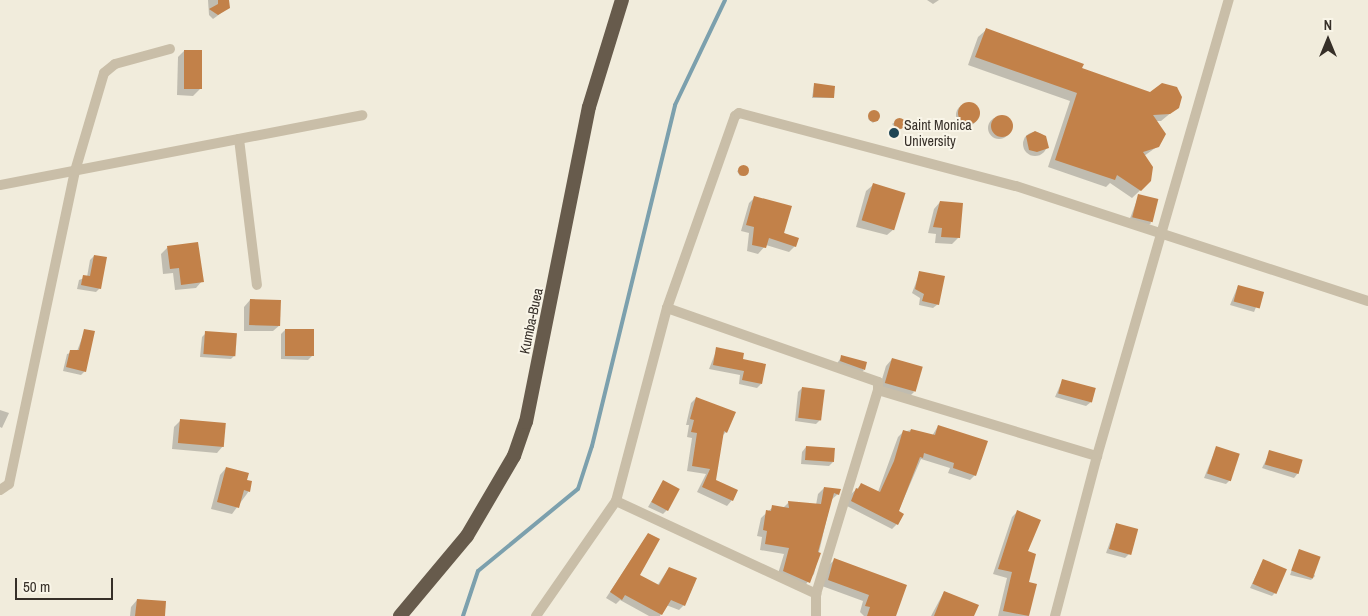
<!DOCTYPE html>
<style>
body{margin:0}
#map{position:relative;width:1368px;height:616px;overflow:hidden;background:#f1ecdc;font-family:"Archivo Narrow",sans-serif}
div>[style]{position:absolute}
.shadow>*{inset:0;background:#0003}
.round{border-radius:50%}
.stream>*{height:4px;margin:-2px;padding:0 2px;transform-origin:2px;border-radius:2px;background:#7ca0ad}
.building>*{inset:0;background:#c28149;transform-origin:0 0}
.minor>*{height:10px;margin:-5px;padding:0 5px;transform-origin:5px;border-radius:5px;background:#c9bea8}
.trunk>*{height:14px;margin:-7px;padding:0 7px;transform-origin:7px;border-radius:7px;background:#675b4c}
.dots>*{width:14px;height:14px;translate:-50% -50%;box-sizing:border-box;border:2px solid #f9f5e8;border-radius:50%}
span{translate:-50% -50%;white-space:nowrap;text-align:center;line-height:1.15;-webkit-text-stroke:4px #f9f5e8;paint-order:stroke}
.poi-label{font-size:14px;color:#362f28}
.left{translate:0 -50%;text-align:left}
.street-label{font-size:14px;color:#362f28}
.north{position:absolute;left:1303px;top:15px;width:50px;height:50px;-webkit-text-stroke:4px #f9f5e8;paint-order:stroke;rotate:0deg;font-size:14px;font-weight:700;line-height:20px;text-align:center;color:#362f28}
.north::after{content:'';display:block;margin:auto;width:18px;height:22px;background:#362f28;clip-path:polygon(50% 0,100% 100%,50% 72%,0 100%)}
.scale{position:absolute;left:15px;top:578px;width:98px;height:22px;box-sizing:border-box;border:2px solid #362f28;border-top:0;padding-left:6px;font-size:15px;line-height:18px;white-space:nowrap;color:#362f28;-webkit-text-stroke:4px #f9f5e8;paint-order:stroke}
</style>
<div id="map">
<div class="shadow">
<div style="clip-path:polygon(208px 0,228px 0,228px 8px,213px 19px,209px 15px)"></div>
<div style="clip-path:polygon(927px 0,939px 0,933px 4px)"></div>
<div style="clip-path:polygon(986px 30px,1178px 107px,1161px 121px,1155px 121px,1158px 146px,1144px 156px,1150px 181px,1132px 198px,1110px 183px,1106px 187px,1048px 167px,1070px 101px,968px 65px,978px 37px)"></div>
<div style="clip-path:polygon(184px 51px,200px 89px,193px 96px,177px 95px,178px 57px)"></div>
<div style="clip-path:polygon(814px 85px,833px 98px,812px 98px)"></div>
<div class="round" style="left:956px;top:104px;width:22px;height:22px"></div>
<div style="clip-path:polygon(873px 111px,879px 117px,873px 123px,868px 119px)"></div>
<div class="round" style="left:988px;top:117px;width:22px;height:22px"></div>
<div style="clip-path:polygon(898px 120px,903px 125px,898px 130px,892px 124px)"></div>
<div class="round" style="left:1023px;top:132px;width:24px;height:24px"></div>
<div style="clip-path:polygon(744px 166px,747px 172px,740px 176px,737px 171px)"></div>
<div style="clip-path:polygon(873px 185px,894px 229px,887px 235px,856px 227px,866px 191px)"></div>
<div style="clip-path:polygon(1139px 195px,1151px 223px,1147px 227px,1129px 221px)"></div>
<div style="clip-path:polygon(755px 197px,795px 246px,789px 252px,766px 245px,758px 254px,747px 251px,749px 233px,741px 231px,749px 203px)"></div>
<div style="clip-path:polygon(940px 202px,958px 238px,952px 244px,935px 243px,936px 234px,928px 233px,934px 209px)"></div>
<div style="clip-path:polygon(197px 244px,202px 281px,196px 288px,175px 290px,173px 273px,163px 274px,161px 254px,167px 248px)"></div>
<div style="clip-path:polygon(94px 256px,100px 288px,96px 292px,77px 289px,79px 280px,87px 277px,90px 260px)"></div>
<div style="clip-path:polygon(920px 272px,938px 304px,933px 308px,919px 305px,920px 298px,912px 293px)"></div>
<div style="clip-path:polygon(1238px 286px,1262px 293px,1254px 312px,1230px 305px)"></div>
<div style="clip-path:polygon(250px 300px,280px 325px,273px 331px,244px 331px,244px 307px)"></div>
<div style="clip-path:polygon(85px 330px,85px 371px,81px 375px,63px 371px,67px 354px,77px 351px)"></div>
<div style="clip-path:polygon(285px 330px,312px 356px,308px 360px,281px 359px,281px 334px)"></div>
<div style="clip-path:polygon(206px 333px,235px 355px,231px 359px,200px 357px,202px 337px)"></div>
<div style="clip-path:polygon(717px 349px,741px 360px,761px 384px,757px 388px,739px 384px,740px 375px,709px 369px)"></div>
<div style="clip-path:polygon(842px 356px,864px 370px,860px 374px,836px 365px)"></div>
<div style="clip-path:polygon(892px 359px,914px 392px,908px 398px,879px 389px,886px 366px)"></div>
<div style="clip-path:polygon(1062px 381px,1091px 402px,1086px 406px,1055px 397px)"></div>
<div style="clip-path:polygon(802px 388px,820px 420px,816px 424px,795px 421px,798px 392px)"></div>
<div style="clip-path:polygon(696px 398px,726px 432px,721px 437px,715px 481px,732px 500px,727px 506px,697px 492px,706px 474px,687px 471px,692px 438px,687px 437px,689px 425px,686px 425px,691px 403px)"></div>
<div style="clip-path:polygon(0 410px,9px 413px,2px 428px,0 427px)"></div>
<div style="clip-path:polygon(180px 421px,223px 446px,217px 453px,172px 449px,174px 427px)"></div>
<div style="clip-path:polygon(938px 426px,975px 475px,970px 480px,948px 473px,950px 468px,921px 459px,898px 512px,897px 524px,892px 529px,847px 506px,851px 494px,861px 485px,878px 492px,898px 437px,903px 432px,911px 430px,932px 436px)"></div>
<div style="clip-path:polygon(806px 447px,833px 462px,829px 466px,801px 464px,802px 452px)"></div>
<div style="clip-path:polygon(1216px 448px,1230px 480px,1226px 484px,1204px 478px)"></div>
<div style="clip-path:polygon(1270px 452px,1298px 473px,1294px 478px,1262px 468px)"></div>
<div style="clip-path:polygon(226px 468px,245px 481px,249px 491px,232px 514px,211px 509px,220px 475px)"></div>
<div style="clip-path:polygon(663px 482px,667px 510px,663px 514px,648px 507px)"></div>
<div style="clip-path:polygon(824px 488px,838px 494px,831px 500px,814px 574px,803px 588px,777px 577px,784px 554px,760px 550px,762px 537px,757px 536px,761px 518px,773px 507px,783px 508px,789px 502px,816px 505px,818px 494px)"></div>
<div style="clip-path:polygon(1018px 511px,1026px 552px,1028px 583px,1035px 585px,1028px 616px,998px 616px,1007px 578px,993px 574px,1012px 517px)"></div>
<div style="clip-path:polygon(1116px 525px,1129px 554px,1125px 558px,1106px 553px)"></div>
<div style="clip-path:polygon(648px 534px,639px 576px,657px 586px,669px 568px,684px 605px,679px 610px,666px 605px,660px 616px,649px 616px,620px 600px,616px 604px,606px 598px)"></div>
<div style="clip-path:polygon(1299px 550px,1315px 576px,1311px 580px,1290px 575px)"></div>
<div style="clip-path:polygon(834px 560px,895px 616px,864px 616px,860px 612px,863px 601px,822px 586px,828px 566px)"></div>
<div style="clip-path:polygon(1263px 561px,1276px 592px,1272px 596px,1250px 588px)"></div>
<div style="clip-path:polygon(944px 592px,973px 616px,931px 616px)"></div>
<div style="clip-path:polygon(137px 600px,164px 616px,130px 616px,131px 607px)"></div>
</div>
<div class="stream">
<div style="left:463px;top:616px;width:47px;rotate:-71.6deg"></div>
<div style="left:478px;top:571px;width:129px;rotate:-39.4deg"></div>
<div style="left:578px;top:489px;width:45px;rotate:-72deg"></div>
<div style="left:592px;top:446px;width:351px;rotate:-76.3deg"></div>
<div style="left:675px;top:105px;width:116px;rotate:-64.5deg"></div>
</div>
<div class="building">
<div style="clip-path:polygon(218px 0,229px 0,230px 8px,218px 15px,209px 9px,218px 4px)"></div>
<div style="clip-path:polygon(986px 28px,1084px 64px,1082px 68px,1150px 92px,1162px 83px,1177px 87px,1182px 97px,1179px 108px,1170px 114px,1153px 115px,1166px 134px,1159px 147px,1143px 152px,1153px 167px,1151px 181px,1141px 191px,1117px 175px,1115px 180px,1055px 160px,1077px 93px,975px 57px)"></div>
<div style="left:184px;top:50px;width:18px;height:39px"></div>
<div style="clip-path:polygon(814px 83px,835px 86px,834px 98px,813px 97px)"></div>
<div class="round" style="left:958px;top:102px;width:22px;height:22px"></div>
<div class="round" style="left:868px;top:110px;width:12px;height:12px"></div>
<div class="round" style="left:991px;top:115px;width:22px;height:22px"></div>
<div class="round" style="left:893.5px;top:117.5px;width:11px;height:11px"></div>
<div style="clip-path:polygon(1035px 131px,1046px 136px,1049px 148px,1037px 152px,1029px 150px,1026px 136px)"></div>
<div class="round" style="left:737.5px;top:164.5px;width:11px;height:11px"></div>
<div style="left:873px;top:183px;width:34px;height:39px;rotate:17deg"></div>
<div style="left:1138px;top:194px;width:21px;height:24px;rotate:14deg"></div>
<div style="clip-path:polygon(754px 196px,792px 206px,784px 233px,799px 238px,796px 247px,769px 238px,766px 248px,752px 245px,754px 227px,746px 225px)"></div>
<div style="clip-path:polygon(940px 201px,963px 203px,960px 238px,941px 237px,942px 228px,933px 227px)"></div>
<div style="clip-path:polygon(198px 242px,204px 282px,181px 285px,179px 268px,170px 269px,167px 246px)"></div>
<div style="clip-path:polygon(94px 255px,107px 257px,101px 289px,81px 285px,83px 275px,90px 276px)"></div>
<div style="clip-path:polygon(919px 271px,945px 276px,939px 305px,922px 301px,924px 294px,915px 289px)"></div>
<div style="left:1238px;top:285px;width:27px;height:17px;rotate:15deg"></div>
<div style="left:250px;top:299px;width:31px;height:26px;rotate:2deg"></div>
<div style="clip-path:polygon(84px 329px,95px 331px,86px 372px,66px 367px,70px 350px,79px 350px)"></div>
<div style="left:285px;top:329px;width:29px;height:27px"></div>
<div style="left:205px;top:331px;width:32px;height:23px;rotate:4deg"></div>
<div style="clip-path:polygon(716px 347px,744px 353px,743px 359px,766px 364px,762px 384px,742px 380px,744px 371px,713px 365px)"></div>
<div style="clip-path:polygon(841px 355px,867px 362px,865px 370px,840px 361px)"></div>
<div style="left:892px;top:358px;width:32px;height:26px;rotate:16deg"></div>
<div style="left:1062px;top:379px;width:35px;height:15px;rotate:15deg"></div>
<div style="left:802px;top:387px;width:23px;height:31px;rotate:7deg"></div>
<div style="clip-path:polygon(696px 397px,736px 412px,727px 433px,724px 431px,716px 480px,738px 490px,733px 501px,702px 487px,710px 469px,692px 466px,697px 433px,691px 432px,694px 420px,690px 419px)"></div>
<div style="left:180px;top:419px;width:46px;height:24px;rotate:5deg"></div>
<div style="clip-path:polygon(938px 425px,988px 441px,976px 476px,953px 468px,954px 463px,924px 453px,923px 458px,920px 457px,899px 511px,904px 514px,898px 525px,851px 501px,856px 488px,858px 489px,861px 483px,880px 492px,894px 461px,903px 430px,910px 432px,911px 429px,935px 435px)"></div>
<div style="left:806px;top:446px;width:29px;height:14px;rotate:4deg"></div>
<div style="left:1216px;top:446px;width:25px;height:29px;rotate:18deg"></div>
<div style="left:1269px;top:450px;width:35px;height:15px;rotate:16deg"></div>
<div style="clip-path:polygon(226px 467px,249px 473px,247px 480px,252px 481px,250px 492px,244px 490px,239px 508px,217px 502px)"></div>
<div style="left:663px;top:480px;width:19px;height:25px;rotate:28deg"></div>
<div style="clip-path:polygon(824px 487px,841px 489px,839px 495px,834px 493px,818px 552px,821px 553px,810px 583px,783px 571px,789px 548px,765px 544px,767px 531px,763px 530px,766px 510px,771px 511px,772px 505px,789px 508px,788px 501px,821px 504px)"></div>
<div style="clip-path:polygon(1017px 510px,1041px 520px,1028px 551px,1036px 554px,1029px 582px,1037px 584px,1029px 616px,1003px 611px,1012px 572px,998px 569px)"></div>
<div style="left:1116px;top:523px;width:23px;height:27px;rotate:15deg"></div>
<div style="clip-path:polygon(648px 533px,660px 539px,640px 575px,659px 585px,669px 567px,697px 578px,685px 606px,671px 600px,662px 615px,625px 595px,622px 600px,610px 592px)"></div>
<div style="left:1299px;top:549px;width:23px;height:23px;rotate:20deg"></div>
<div style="clip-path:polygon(834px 558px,907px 585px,896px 616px,867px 616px,870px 607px,865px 606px,869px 595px,828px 580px)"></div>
<div style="left:1263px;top:559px;width:26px;height:27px;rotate:23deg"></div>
<div style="clip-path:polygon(944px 591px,979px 605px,974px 616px,934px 616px)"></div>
<div style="clip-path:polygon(137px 599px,166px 601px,165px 616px,135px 616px)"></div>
</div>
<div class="minor">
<div style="left:239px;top:139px;width:147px;rotate:83deg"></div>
<div style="left:0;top:185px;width:369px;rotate:-10.9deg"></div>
<div style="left:667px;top:308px;width:224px;rotate:19.3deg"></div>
<div style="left:878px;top:382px;width:8px;rotate:90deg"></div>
<div style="left:878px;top:390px;width:213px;rotate:106.9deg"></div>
<div style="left:816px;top:594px;width:22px;rotate:90deg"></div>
<div style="left:878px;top:390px;width:229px;rotate:16.8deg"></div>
<div style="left:0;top:490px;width:11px;rotate:-34deg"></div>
<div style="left:9px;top:484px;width:320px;rotate:-78.1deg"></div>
<div style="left:75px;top:171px;width:102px;rotate:-73.5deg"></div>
<div style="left:104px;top:73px;width:14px;rotate:-39deg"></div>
<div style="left:115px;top:64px;width:57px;rotate:-15.3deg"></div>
<div style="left:616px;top:501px;width:221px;rotate:24.9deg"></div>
<div style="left:536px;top:616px;width:140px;rotate:-55.2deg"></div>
<div style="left:616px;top:501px;width:200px;rotate:-75.2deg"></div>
<div style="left:667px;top:308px;width:204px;rotate:-70.5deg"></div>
<div style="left:735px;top:116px;width:5px;rotate:-37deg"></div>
<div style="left:739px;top:113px;width:286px;rotate:14.8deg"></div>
<div style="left:1016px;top:186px;width:370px;rotate:18.1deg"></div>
<div style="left:1055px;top:616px;width:165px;rotate:-75.3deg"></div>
<div style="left:1097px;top:456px;width:475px;rotate:-73.9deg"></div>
</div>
<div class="trunk">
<div style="left:400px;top:616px;width:104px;rotate:-50.1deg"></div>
<div style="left:467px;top:536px;width:93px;rotate:-59.6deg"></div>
<div style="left:514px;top:456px;width:36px;rotate:-71deg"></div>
<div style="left:526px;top:422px;width:321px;rotate:-78.7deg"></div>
<div style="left:589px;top:107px;width:112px;rotate:-72.9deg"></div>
</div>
<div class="dots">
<div style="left:894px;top:133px;background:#1f4656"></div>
</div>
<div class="poi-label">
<span class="left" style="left:904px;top:133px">Saint Monica<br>University</span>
</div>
<div class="street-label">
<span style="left:531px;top:321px;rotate:-78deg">Kumba-Buea</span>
</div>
<div class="north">N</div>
<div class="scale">50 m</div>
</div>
